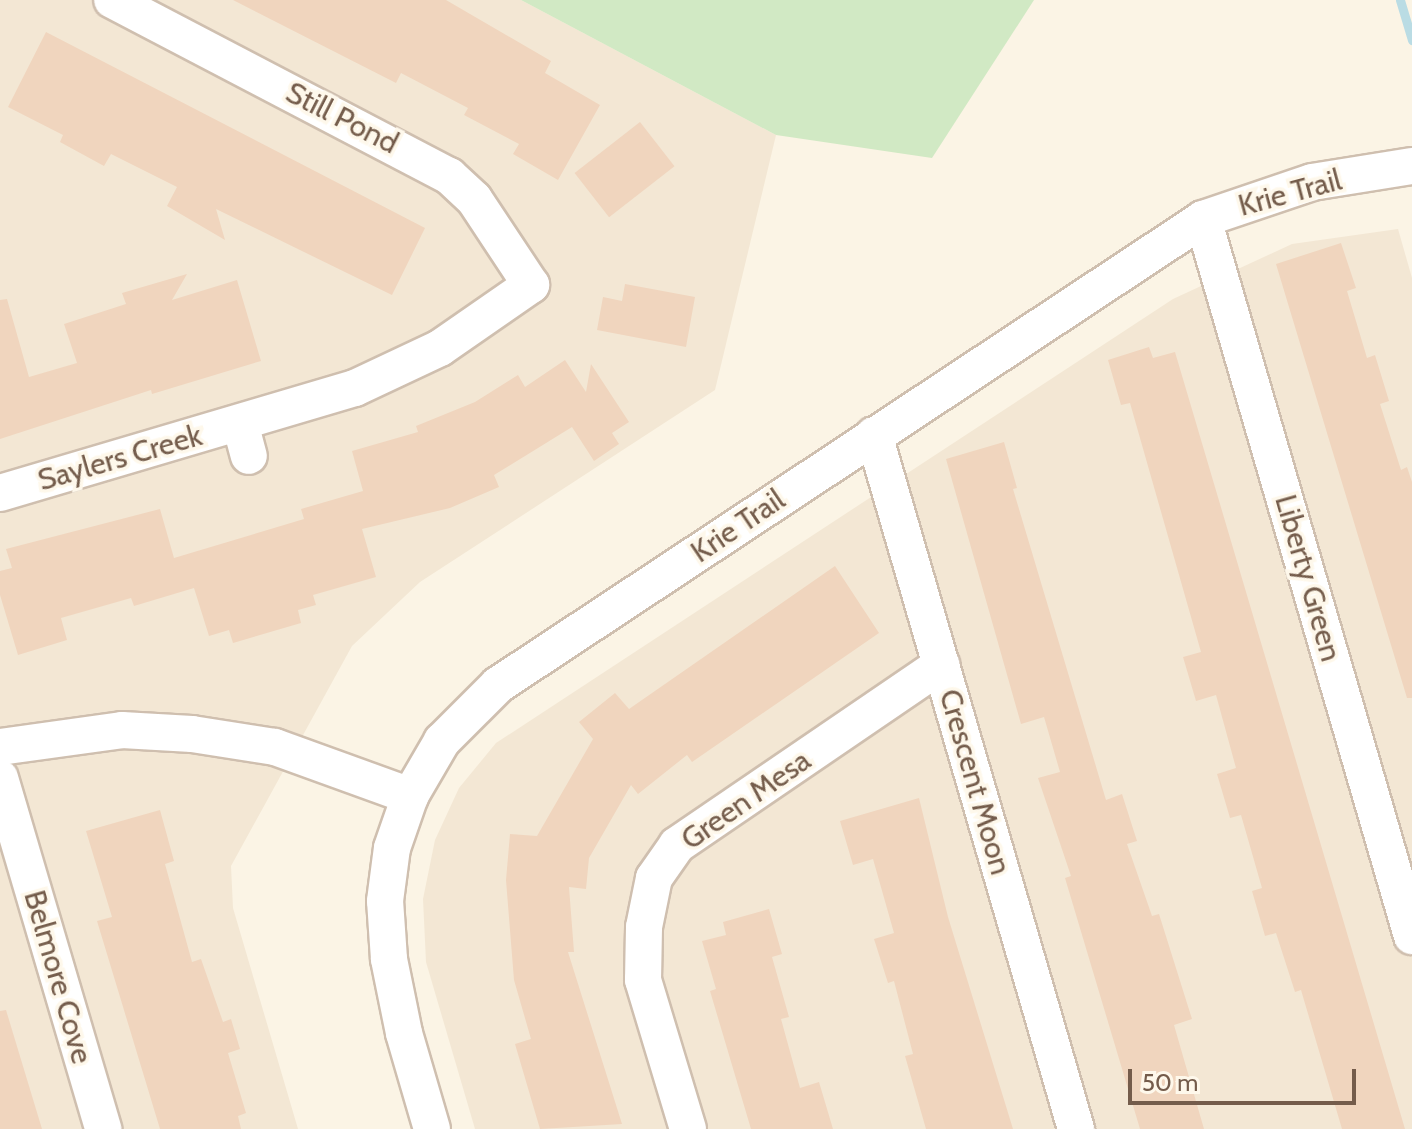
<!DOCTYPE html>
<style>
body{margin:0}
#map{position:relative;width:1412px;height:1129px;overflow:hidden;background:#fbf4e5;font-family:Cabin,sans-serif}
div>[style]{position:absolute}
.residential>*{inset:0;background:#f3e7d4}
.green>*{inset:0;background:#d1e9c4}
.stream>*{height:9px;margin:-4.5px;padding:0 4.5px;transform-origin:4.5px;border-radius:4.5px;background:#badce4}
.building>*{inset:0;background:#f0d5be;transform-origin:0 0}
.roads{filter:drop-shadow(2px 0 #cfbfaf) drop-shadow(-2px 0 #cfbfaf) drop-shadow(0 2px #cfbfaf) drop-shadow(0 -2px #cfbfaf)}
.minor>*{height:36px;margin:-18px;padding:0 18px;transform-origin:18px;border-radius:18px;background:#fff}
span{translate:-50% -50%;white-space:nowrap;text-align:center;line-height:1.15;-webkit-text-stroke:7px #fef8eb;paint-order:stroke}
.street-label{font-size:30px;color:#745c4b}
.scale{position:absolute;left:1128px;top:1069px;width:228px;height:36px;box-sizing:border-box;border:4px solid #745c4b;border-top:0;padding-left:10px;font-size:24px;line-height:28px;white-space:nowrap;color:#745c4b;-webkit-text-stroke:6px #fef8eb;paint-order:stroke}
</style>
<div id="map">
<div class="residential">
<div style="clip-path:polygon(0 0,521px 0,776px 135px,715px 390px,420px 582px,352px 646px,231px 866px,233px 908px,298px 1129px,0 1129px)"></div>
<div style="clip-path:polygon(1398px 229px,1412px 278px,1412px 1129px,475px 1129px,426px 962px,423px 899px,435px 840px,459px 788px,496px 743px,1173px 299px,1292px 244px)"></div>
</div>
<div class="green">
<div style="clip-path:polygon(521px 0,1034px 0,932px 158px,776px 135px)"></div>
</div>
<div class="stream">
<div style="left:1400px;top:0;width:42px;rotate:73.3deg"></div>
</div>
<div class="building">
<div style="clip-path:polygon(233px 0,446px 0,551px 61px,545px 73px,600px 105px,558px 180px,513px 154px,519px 144px,464px 115px,468px 108px,401px 73px,396px 83px)"></div>
<div style="clip-path:polygon(46px 32px,425px 228px,392px 295px,216px 209px,225px 240px,167px 206px,177px 187px,111px 154px,104px 166px,60px 142px,63px 135px,8px 107px)"></div>
<div style="left:640px;top:122px;width:56px;height:83px;rotate:52deg"></div>
<div style="clip-path:polygon(1341px 243px,1356px 288px,1347px 291px,1367px 358px,1375px 355px,1389px 401px,1380px 404px,1401px 470px,1407px 467px,1412px 482px,1412px 698px,1407px 698px,1276px 264px)"></div>
<div style="clip-path:polygon(187px 274px,172px 300px,237px 280px,261px 361px,152px 394px,151px 390px,0 439px,0 300px,7px 299px,29px 377px,77px 363px,64px 324px,126px 304px,122px 293px)"></div>
<div style="clip-path:polygon(625px 284px,695px 297px,686px 347px,597px 330px,603px 297px,622px 301px)"></div>
<div style="clip-path:polygon(1149px 347px,1153px 358px,1175px 352px,1405px 1129px,1342px 1129px,1301px 990px,1295px 992px,1276px 933px,1265px 936px,1252px 891px,1262px 888px,1241px 815px,1230px 818px,1217px 774px,1236px 768px,1216px 695px,1196px 701px,1183px 657px,1201px 652px,1130px 403px,1121px 405px,1108px 360px)"></div>
<div style="clip-path:polygon(565px 360px,586px 392px,591px 364px,629px 422px,612px 433px,619px 444px,594px 461px,572px 427px,494px 475px,499px 487px,450px 508px,362px 529px,376px 577px,313px 595px,316px 605px,298px 610px,301px 623px,233px 643px,229px 630px,209px 636px,194px 588px,134px 606px,131px 598px,61px 618px,67px 640px,18px 655px,0 595px,0 571px,12px 568px,6px 549px,160px 509px,174px 558px,304px 519px,301px 509px,363px 491px,352px 451px,418px 432px,416px 426px,475px 402px,518px 375px,525px 387px)"></div>
<div style="clip-path:polygon(1004px 442px,1017px 488px,1013px 489px,1106px 800px,1122px 794px,1137px 841px,1127px 844px,1152px 916px,1159px 914px,1192px 1019px,1174px 1025px,1204px 1129px,1140px 1129px,1065px 878px,1071px 876px,1038px 778px,1060px 772px,1044px 717px,1021px 724px,946px 459px)"></div>
<div style="clip-path:polygon(835px 566px,879px 633px,692px 762px,687px 755px,638px 794px,631px 785px,589px 858px,586px 889px,569px 887px,574px 952px,568px 952px,622px 1124px,540px 1129px,515px 1044px,531px 1039px,514px 980px,506px 880px,510px 834px,537px 836px,593px 739px,579px 722px,615px 693px,629px 709px)"></div>
<div style="clip-path:polygon(919px 798px,948px 917px,1013px 1129px,926px 1129px,905px 1056px,913px 1054px,894px 981px,888px 983px,874px 939px,894px 933px,873px 859px,853px 865px,840px 821px)"></div>
<div style="clip-path:polygon(160px 810px,174px 861px,165px 864px,192px 962px,201px 959px,223px 1022px,231px 1019px,240px 1049px,228px 1053px,246px 1113px,238px 1116px,241px 1129px,160px 1129px,97px 921px,112px 917px,86px 831px)"></div>
<div style="clip-path:polygon(769px 909px,782px 954px,772px 957px,789px 1017px,781px 1019px,800px 1088px,819px 1082px,833px 1129px,751px 1129px,710px 991px,716px 989px,702px 941px,726px 935px,723px 922px)"></div>
<div style="clip-path:polygon(6px 1010px,42px 1129px,0 1129px,0 1011px)"></div>
</div>
<div class="roads">
<div class="minor">
<div style="left:1203px;top:219px;width:747px;rotate:73.75deg"></div>
<div style="left:240px;top:423px;width:34px;rotate:75deg"></div>
<div style="left:874px;top:435px;width:723px;rotate:73.77deg"></div>
<div style="left:0;top:493px;width:370px;rotate:-16.5deg"></div>
<div style="left:355px;top:388px;width:94px;rotate:-25.2deg"></div>
<div style="left:440px;top:348px;width:111px;rotate:-34.7deg"></div>
<div style="left:531px;top:285px;width:103px;rotate:-123.5deg"></div>
<div style="left:474px;top:199px;width:34px;rotate:-137deg"></div>
<div style="left:449px;top:176px;width:380px;rotate:-152.4deg"></div>
<div style="left:0;top:747px;width:123px;rotate:-7.9deg"></div>
<div style="left:122px;top:730px;width:70px;rotate:3.3deg"></div>
<div style="left:192px;top:734px;width:84px;rotate:8.9deg"></div>
<div style="left:275px;top:747px;width:144px;rotate:19.9deg"></div>
<div style="left:0;top:778px;width:366px;rotate:73.6deg"></div>
<div style="left:432px;top:1129px;width:100px;rotate:-106.3deg"></div>
<div style="left:404px;top:1033px;width:76px;rotate:-101.5deg"></div>
<div style="left:389px;top:959px;width:58px;rotate:-93.9deg"></div>
<div style="left:385px;top:901px;width:53px;rotate:-82.5deg"></div>
<div style="left:392px;top:848px;width:55px;rotate:-70.9deg"></div>
<div style="left:410px;top:796px;width:64px;rotate:-59.8deg"></div>
<div style="left:442px;top:741px;width:79px;rotate:-45deg"></div>
<div style="left:498px;top:685px;width:845px;rotate:-33.46deg"></div>
<div style="left:1203px;top:219px;width:115px;rotate:-18.7deg"></div>
<div style="left:1312px;top:182px;width:101px;rotate:-9.1deg"></div>
<div style="left:688px;top:1129px;width:156px;rotate:-106.8deg"></div>
<div style="left:643px;top:980px;width:53px;rotate:-88.9deg"></div>
<div style="left:644px;top:927px;width:50px;rotate:-78.5deg"></div>
<div style="left:654px;top:878px;width:40px;rotate:-55.1deg"></div>
<div style="left:677px;top:845px;width:320px;rotate:-34.3deg"></div>
</div>
</div>
<div class="street-label">
<span style="left:342px;top:118px;rotate:27deg">Still Pond</span>
<span style="left:1290px;top:193px;rotate:-15deg">Krie Trail</span>
<span style="left:120px;top:458px;rotate:-16deg">Saylers Creek</span>
<span style="left:738px;top:526px;rotate:-34deg">Krie Trail</span>
<span style="left:1308px;top:578px;rotate:74deg">Liberty Green</span>
<span style="left:975px;top:782px;rotate:74deg">Crescent Moon</span>
<span style="left:746px;top:800px;rotate:-35deg">Green Mesa</span>
<span style="left:58px;top:977px;rotate:74deg">Belmore Cove</span>
</div>
<div class="scale">50 m</div>
</div>
